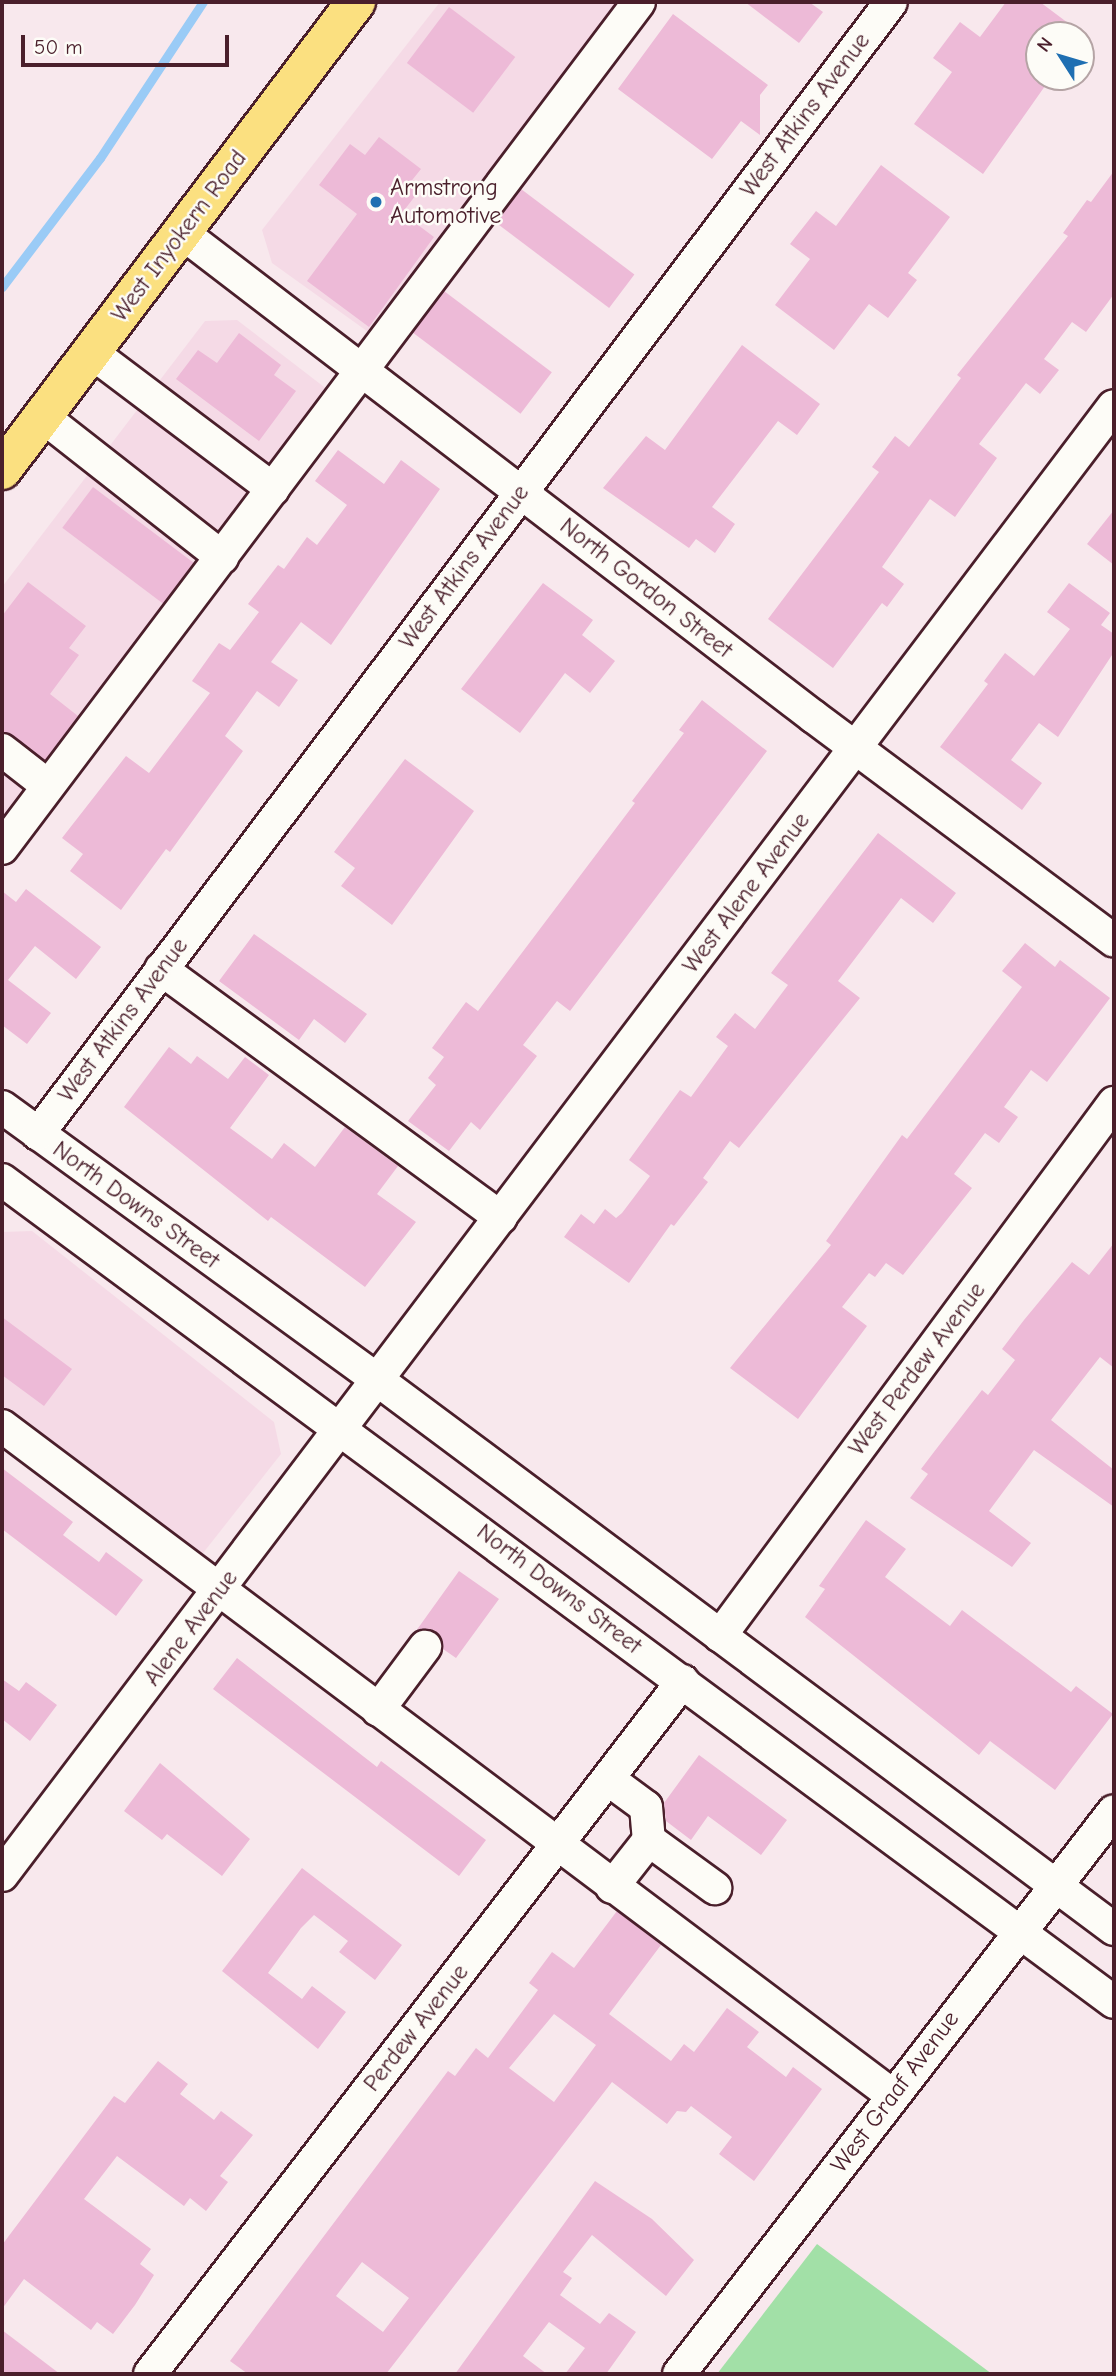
<!DOCTYPE html>
<style>
body{margin:0}
#map{position:relative;width:1116px;height:2376px;overflow:hidden;background:#f8e8ed;font-family:"Comic Neue",sans-serif}
div>[style]{position:absolute}
.built>*{inset:0;background:#f5dae6}
.green>*{inset:0;background:#a2e0a7}
.stream>*{height:9px;margin:-4.5px;padding:0 4.5px;transform-origin:4.5px;border-radius:4.5px;background:#9acbf6}
.building>*{inset:0;background:#edbad7;transform-origin:0 0}
.roads{filter:drop-shadow(2px 0 #4a1f2b) drop-shadow(-2px 0 #4a1f2b) drop-shadow(0 2px #4a1f2b) drop-shadow(0 -2px #4a1f2b)}
.minor>*{height:32px;margin:-16px;padding:0 16px;transform-origin:16px;border-radius:16px;background:#fdfcf7}
.major>*{height:38px;margin:-19px;padding:0 19px;transform-origin:19px;border-radius:19px;background:#fbe080}
.dots>*{width:19px;height:19px;translate:-50% -50%;box-sizing:border-box;border:4px solid #fdfcf7;border-radius:50%}
span{translate:-50% -50%;white-space:nowrap;text-align:center;line-height:1.15;-webkit-text-stroke:5px #fdfcf7;paint-order:stroke}
.street-label{font-size:24px;color:#4a1f2b}
.poi-label{font-size:24px;color:#4a1f2b}
.left{translate:0 -50%;text-align:left}
.frame{position:absolute;inset:0;border:4px solid #4a1f2b;pointer-events:none}
.north{position:absolute;left:1025px;top:21px;width:70px;height:70px;box-sizing:border-box;background:#fdfcf7;border:2px solid #b5a4a5;border-radius:50%;rotate:307deg;font-size:19px;font-weight:700;line-height:28px;text-align:center;color:#4a1f2b}
.north::after{content:'';display:block;margin:auto;width:24px;height:32px;background:#1f6fb2;clip-path:polygon(50% 0,100% 100%,50% 72%,0 100%)}
.scale{position:absolute;left:21px;top:35px;width:208px;height:32px;box-sizing:border-box;border:4px solid #4a1f2b;border-top:0;padding-left:9px;font-size:21px;line-height:24px;white-space:nowrap;color:#4a1f2b;-webkit-text-stroke:5px #fdfcf7;paint-order:stroke}
</style>
<div id="map">
<div class="built">
<div style="clip-path:polygon(440px 2px,633px 2px,378px 339px,272px 263px,262px 230px)"></div>
<div style="clip-path:polygon(237px 320px,341px 400px,2px 848px,2px 587px,205px 321px)"></div>
<div style="clip-path:polygon(32px 1231px,274px 1422px,281px 1454px,185px 1576px,2px 1434px,2px 1232px)"></div>
</div>
<div class="green">
<div style="clip-path:polygon(817px 2244px,992px 2374px,717px 2374px)"></div>
</div>
<div class="stream">
<div style="left:2px;top:287px;width:162px;rotate:-52.8deg"></div>
<div style="left:100px;top:158px;width:187px;rotate:-56.6deg"></div>
</div>
<div class="building">
<div style="clip-path:polygon(745px 2px,809px 2px,823px 12px,799px 43px)"></div>
<div style="clip-path:polygon(1006px 2px,1040px 2px,1084px 35px,1039px 35px,1039px 81px,1045px 86px,983px 174px,914px 124px,952px 72px,933px 58px,960px 22px,980px 37px)"></div>
<div style="left:449px;top:7px;width:83px;height:70px;rotate:37deg"></div>
<div style="clip-path:polygon(673px 14px,768px 85px,760px 95px,760px 135px,741px 121px,712px 159px,618px 89px)"></div>
<div style="clip-path:polygon(379px 137px,421px 169px,409px 184px,419px 191px,402px 213px,434px 237px,369px 327px,307px 281px,357px 214px,319px 185px,350px 144px,365px 155px)"></div>
<div style="clip-path:polygon(881px 165px,950px 217px,908px 273px,917px 280px,888px 318px,869px 304px,834px 350px,775px 305px,810px 259px,790px 244px,816px 211px,836px 226px)"></div>
<div style="clip-path:polygon(1114px 171px,1114px 294px,1086px 332px,1072px 322px,1044px 359px,1059px 370px,1040px 394px,1026px 383px,979px 444px,997px 458px,955px 517px,930px 499px,882px 567px,904px 584px,887px 607px,882px 603px,833px 668px,768px 619px,879px 472px,872px 467px,895px 436px,909px 447px,961px 378px,957px 375px,1068px 236px,1063px 233px,1087px 200px,1091px 202px)"></div>
<div style="left:521px;top:189px;width:142px;height:42px;rotate:37deg"></div>
<div style="left:444px;top:291px;width:135px;height:52px;rotate:37deg"></div>
<div style="clip-path:polygon(239px 333px,281px 365px,274px 375px,296px 391px,259px 441px,176px 379px,198px 350px,217px 363px)"></div>
<div style="clip-path:polygon(742px 345px,820px 404px,797px 435px,778px 421px,712px 507px,735px 524px,715px 553px,696px 539px,689px 548px,603px 488px,646px 436px,665px 450px)"></div>
<div style="clip-path:polygon(338px 450px,384px 484px,401px 460px,440px 489px,331px 645px,301px 622px,271px 662px,298px 680px,279px 707px,257px 691px,225px 736px,243px 751px,170px 852px,166px 849px,121px 910px,70px 871px,83px 854px,62px 838px,126px 756px,149px 773px,210px 693px,192px 681px,219px 643px,230px 650px,259px 612px,248px 604px,278px 565px,284px 569px,307px 537px,317px 545px,347px 505px,315px 481px)"></div>
<div style="left:93px;top:487px;width:126px;height:51px;rotate:37deg"></div>
<div style="clip-path:polygon(1114px 510px,1114px 565px,1087px 544px)"></div>
<div style="clip-path:polygon(28px 582px,86px 626px,69px 648px,79px 655px,50px 694px,78px 716px,45px 760px,2px 732px,2px 616px)"></div>
<div style="clip-path:polygon(543px 583px,593px 620px,582px 635px,615px 661px,590px 693px,565px 673px,520px 733px,461px 689px)"></div>
<div style="clip-path:polygon(1069px 583px,1110px 613px,1101px 625px,1114px 634px,1114px 652px,1058px 737px,1039px 723px,1011px 760px,1042px 783px,1022px 810px,940px 747px,988px 684px,984px 681px,1005px 653px,1034px 676px,1070px 629px,1047px 612px)"></div>
<div style="clip-path:polygon(702px 700px,767px 751px,570px 1011px,557px 1001px,523px 1045px,537px 1056px,480px 1130px,471px 1122px,449px 1151px,408px 1121px,436px 1085px,428px 1078px,444px 1057px,432px 1048px,466px 1002px,478px 1011px,635px 803px,632px 801px,684px 733px,679px 730px)"></div>
<div style="clip-path:polygon(405px 759px,474px 811px,392px 925px,341px 886px,355px 868px,334px 852px)"></div>
<div style="clip-path:polygon(878px 833px,956px 893px,933px 923px,901px 898px,838px 981px,860px 998px,739px 1148px,730px 1141px,703px 1178px,708px 1182px,674px 1226px,671px 1224px,629px 1283px,564px 1237px,581px 1214px,594px 1224px,605px 1209px,616px 1218px,622px 1213px,650px 1176px,629px 1160px,680px 1090px,691px 1097px,728px 1046px,716px 1037px,735px 1013px,755px 1029px,788px 985px,771px 973px)"></div>
<div style="clip-path:polygon(26px 889px,101px 947px,76px 979px,35px 946px,8px 980px,51px 1013px,27px 1044px,2px 1025px,2px 891px,16px 902px)"></div>
<div style="clip-path:polygon(254px 934px,367px 1014px,345px 1043px,314px 1019px,299px 1040px,219px 981px)"></div>
<div style="clip-path:polygon(1025px 943px,1055px 967px,1060px 960px,1110px 998px,1047px 1082px,1031px 1070px,1004px 1107px,1018px 1117px,999px 1143px,985px 1133px,954px 1174px,972px 1188px,903px 1275px,886px 1263px,875px 1277px,869px 1273px,842px 1307px,867px 1326px,798px 1419px,730px 1368px,831px 1245px,826px 1241px,902px 1135px,907px 1139px,1022px 987px,1002px 971px)"></div>
<div style="clip-path:polygon(169px 1047px,191px 1064px,197px 1056px,228px 1079px,245px 1057px,269px 1075px,230px 1128px,272px 1159px,284px 1143px,315px 1167px,345px 1127px,398px 1166px,377px 1194px,416px 1222px,365px 1287px,271px 1217px,268px 1221px,124px 1107px)"></div>
<div style="clip-path:polygon(1114px 1243px,1114px 1368px,1100px 1357px,1051px 1420px,1114px 1470px,1114px 1507px,1034px 1450px,989px 1511px,1031px 1543px,1012px 1567px,910px 1498px,928px 1474px,921px 1469px,937px 1448px,982px 1390px,988px 1395px,1015px 1360px,1002px 1349px,1024px 1320px,1072px 1262px,1089px 1275px)"></div>
<div style="clip-path:polygon(2px 1317px,72px 1369px,44px 1406px,2px 1375px)"></div>
<div style="clip-path:polygon(2px 1468px,73px 1522px,63px 1535px,99px 1562px,106px 1552px,143px 1580px,116px 1616px,2px 1529px)"></div>
<div style="clip-path:polygon(866px 1520px,906px 1549px,885px 1577px,950px 1626px,962px 1610px,1071px 1692px,1076px 1686px,1113px 1714px,1055px 1790px,990px 1741px,979px 1755px,805px 1617px,825px 1589px,819px 1586px)"></div>
<div style="clip-path:polygon(459px 1571px,499px 1599px,456px 1658px,443px 1649px,435px 1632px,416px 1631px)"></div>
<div style="clip-path:polygon(237px 1658px,377px 1767px,381px 1761px,486px 1840px,459px 1876px,213px 1689px)"></div>
<div style="clip-path:polygon(2px 1679px,19px 1691px,26px 1682px,57px 1705px,30px 1741px,2px 1719px)"></div>
<div style="clip-path:polygon(699px 1755px,787px 1820px,761px 1855px,708px 1816px,691px 1840px,666px 1821px,664px 1803px)"></div>
<div style="clip-path:polygon(160px 1763px,250px 1839px,222px 1876px,167px 1834px,162px 1840px,124px 1811px)"></div>
<div style="clip-path:polygon(302px 1868px,402px 1945px,375px 1980px,339px 1952px,348px 1941px,314px 1915px,301px 1928px,268px 1973px,302px 1999px,312px 1986px,346px 2012px,318px 2049px,222px 1971px)"></div>
<div style="clip-path:polygon(evenodd,617px 1911px,661px 1945px,609px 2014px,671px 2061px,684px 2044px,694px 2052px,727px 2008px,759px 2032px,747px 2047px,786px 2077px,793px 2067px,822px 2089px,754px 2181px,719px 2154px,732px 2137px,691px 2106px,686px 2112px,677px 2111px,667px 2124px,612px 2082px,386px 2374px,248px 2374px,230px 2361px,448px 2071px,455px 2076px,476px 2048px,488px 2058px,538px 1990px,529px 1983px,552px 1952px,574px 1968px,617px 1911px,554px 2014px,596px 2045px,554px 2102px,509px 2068px,554px 2014px,617px 1911px,362px 2262px,409px 2298px,383px 2332px,336px 2296px,362px 2262px)"></div>
<div style="clip-path:polygon(158px 2061px,188px 2084px,180px 2094px,214px 2120px,221px 2111px,253px 2135px,220px 2176px,228px 2182px,206px 2211px,190px 2198px,184px 2206px,117px 2156px,84px 2199px,151px 2249px,140px 2264px,154px 2275px,135px 2305px,113px 2334px,97px 2322px,91px 2330px,24px 2279px,2px 2309px,2px 2245px,114px 2096px,125px 2103px)"></div>
<div style="clip-path:polygon(595px 2181px,652px 2219px,694px 2260px,666px 2296px,592px 2235px,563px 2272px,572px 2278px,560px 2295px,600px 2324px,609px 2313px,636px 2332px,606px 2374px,565px 2374px,585px 2348px,549px 2322px,523px 2356px,547px 2374px,455px 2374px)"></div>
<div style="clip-path:polygon(2px 2330px,60px 2374px,2px 2374px)"></div>
</div>
<div class="roads">
<div class="minor">
<div style="left:181px;top:232px;width:797px;rotate:37.46deg"></div>
<div style="left:814px;top:717px;width:374px;rotate:36.7deg"></div>
<div style="left:91px;top:352px;width:228px;rotate:37deg"></div>
<div style="left:42px;top:416px;width:229px;rotate:38.1deg"></div>
<div style="left:2px;top:750px;width:58px;rotate:38deg"></div>
<div style="left:2px;top:848px;width:1059px;rotate:-53.02deg"></div>
<div style="left:161px;top:969px;width:421px;rotate:36.2deg"></div>
<div style="left:2px;top:1107px;width:466px;rotate:36deg"></div>
<div style="left:379px;top:1381px;width:917px;rotate:36.71deg"></div>
<div style="left:38px;top:1134px;width:1417px;rotate:-53deg"></div>
<div style="left:2px;top:1180px;width:1383px;rotate:36.47deg"></div>
<div style="left:2px;top:1426px;width:1113px;rotate:36.93deg"></div>
<div style="left:720px;top:1636px;width:663px;rotate:-53.53deg"></div>
<div style="left:378px;top:1710px;width:79px;rotate:-53.3deg"></div>
<div style="left:608px;top:1779px;width:47px;rotate:36.4deg"></div>
<div style="left:646px;top:1807px;width:33px;rotate:85deg"></div>
<div style="left:2px;top:1875px;width:1842px;rotate:-52.88deg"></div>
<div style="left:612px;top:1887px;width:60px;rotate:-51.8deg"></div>
<div style="left:649px;top:1840px;width:82px;rotate:36deg"></div>
<div style="left:150px;top:2374px;width:874px;rotate:-52.44deg"></div>
<div style="left:679px;top:2374px;width:711px;rotate:-52.31deg"></div>
</div>
<div class="major">
<div style="left:2px;top:470px;width:587px;rotate:-52.9deg"></div>
</div>
</div>
<div class="dots">
<div style="left:376px;top:202px;background:#1f6fb2"></div>
</div>
<div class="street-label">
<span style="left:805px;top:115px;rotate:-53deg">West Atkins Avenue</span>
<span style="left:179px;top:236px;rotate:-53deg">West Inyokern Road</span>
<span style="left:464px;top:567px;rotate:-53deg">West Atkins Avenue</span>
<span style="left:646px;top:588px;rotate:38deg">North Gordon Street</span>
<span style="left:746px;top:893px;rotate:-53deg">West Alene Avenue</span>
<span style="left:123px;top:1020px;rotate:-53deg">West Atkins Avenue</span>
<span style="left:136px;top:1205px;rotate:36deg">North Downs Street</span>
<span style="left:917px;top:1369px;rotate:-53deg">West Perdew Avenue</span>
<span style="left:559px;top:1589px;rotate:37deg">North Downs Street</span>
<span style="left:191px;top:1628px;rotate:-53deg">Alene Avenue</span>
<span style="left:416px;top:2028px;rotate:-52deg">Perdew Avenue</span>
<span style="left:895px;top:2092px;rotate:-53deg">West Graaf Avenue</span>
</div>
<div class="poi-label">
<span class="left" style="left:390px;top:202px">Armstrong<br>Automotive</span>
</div>
<div class="frame"></div>
<div class="north">N</div>
<div class="scale">50 m</div>
</div>
